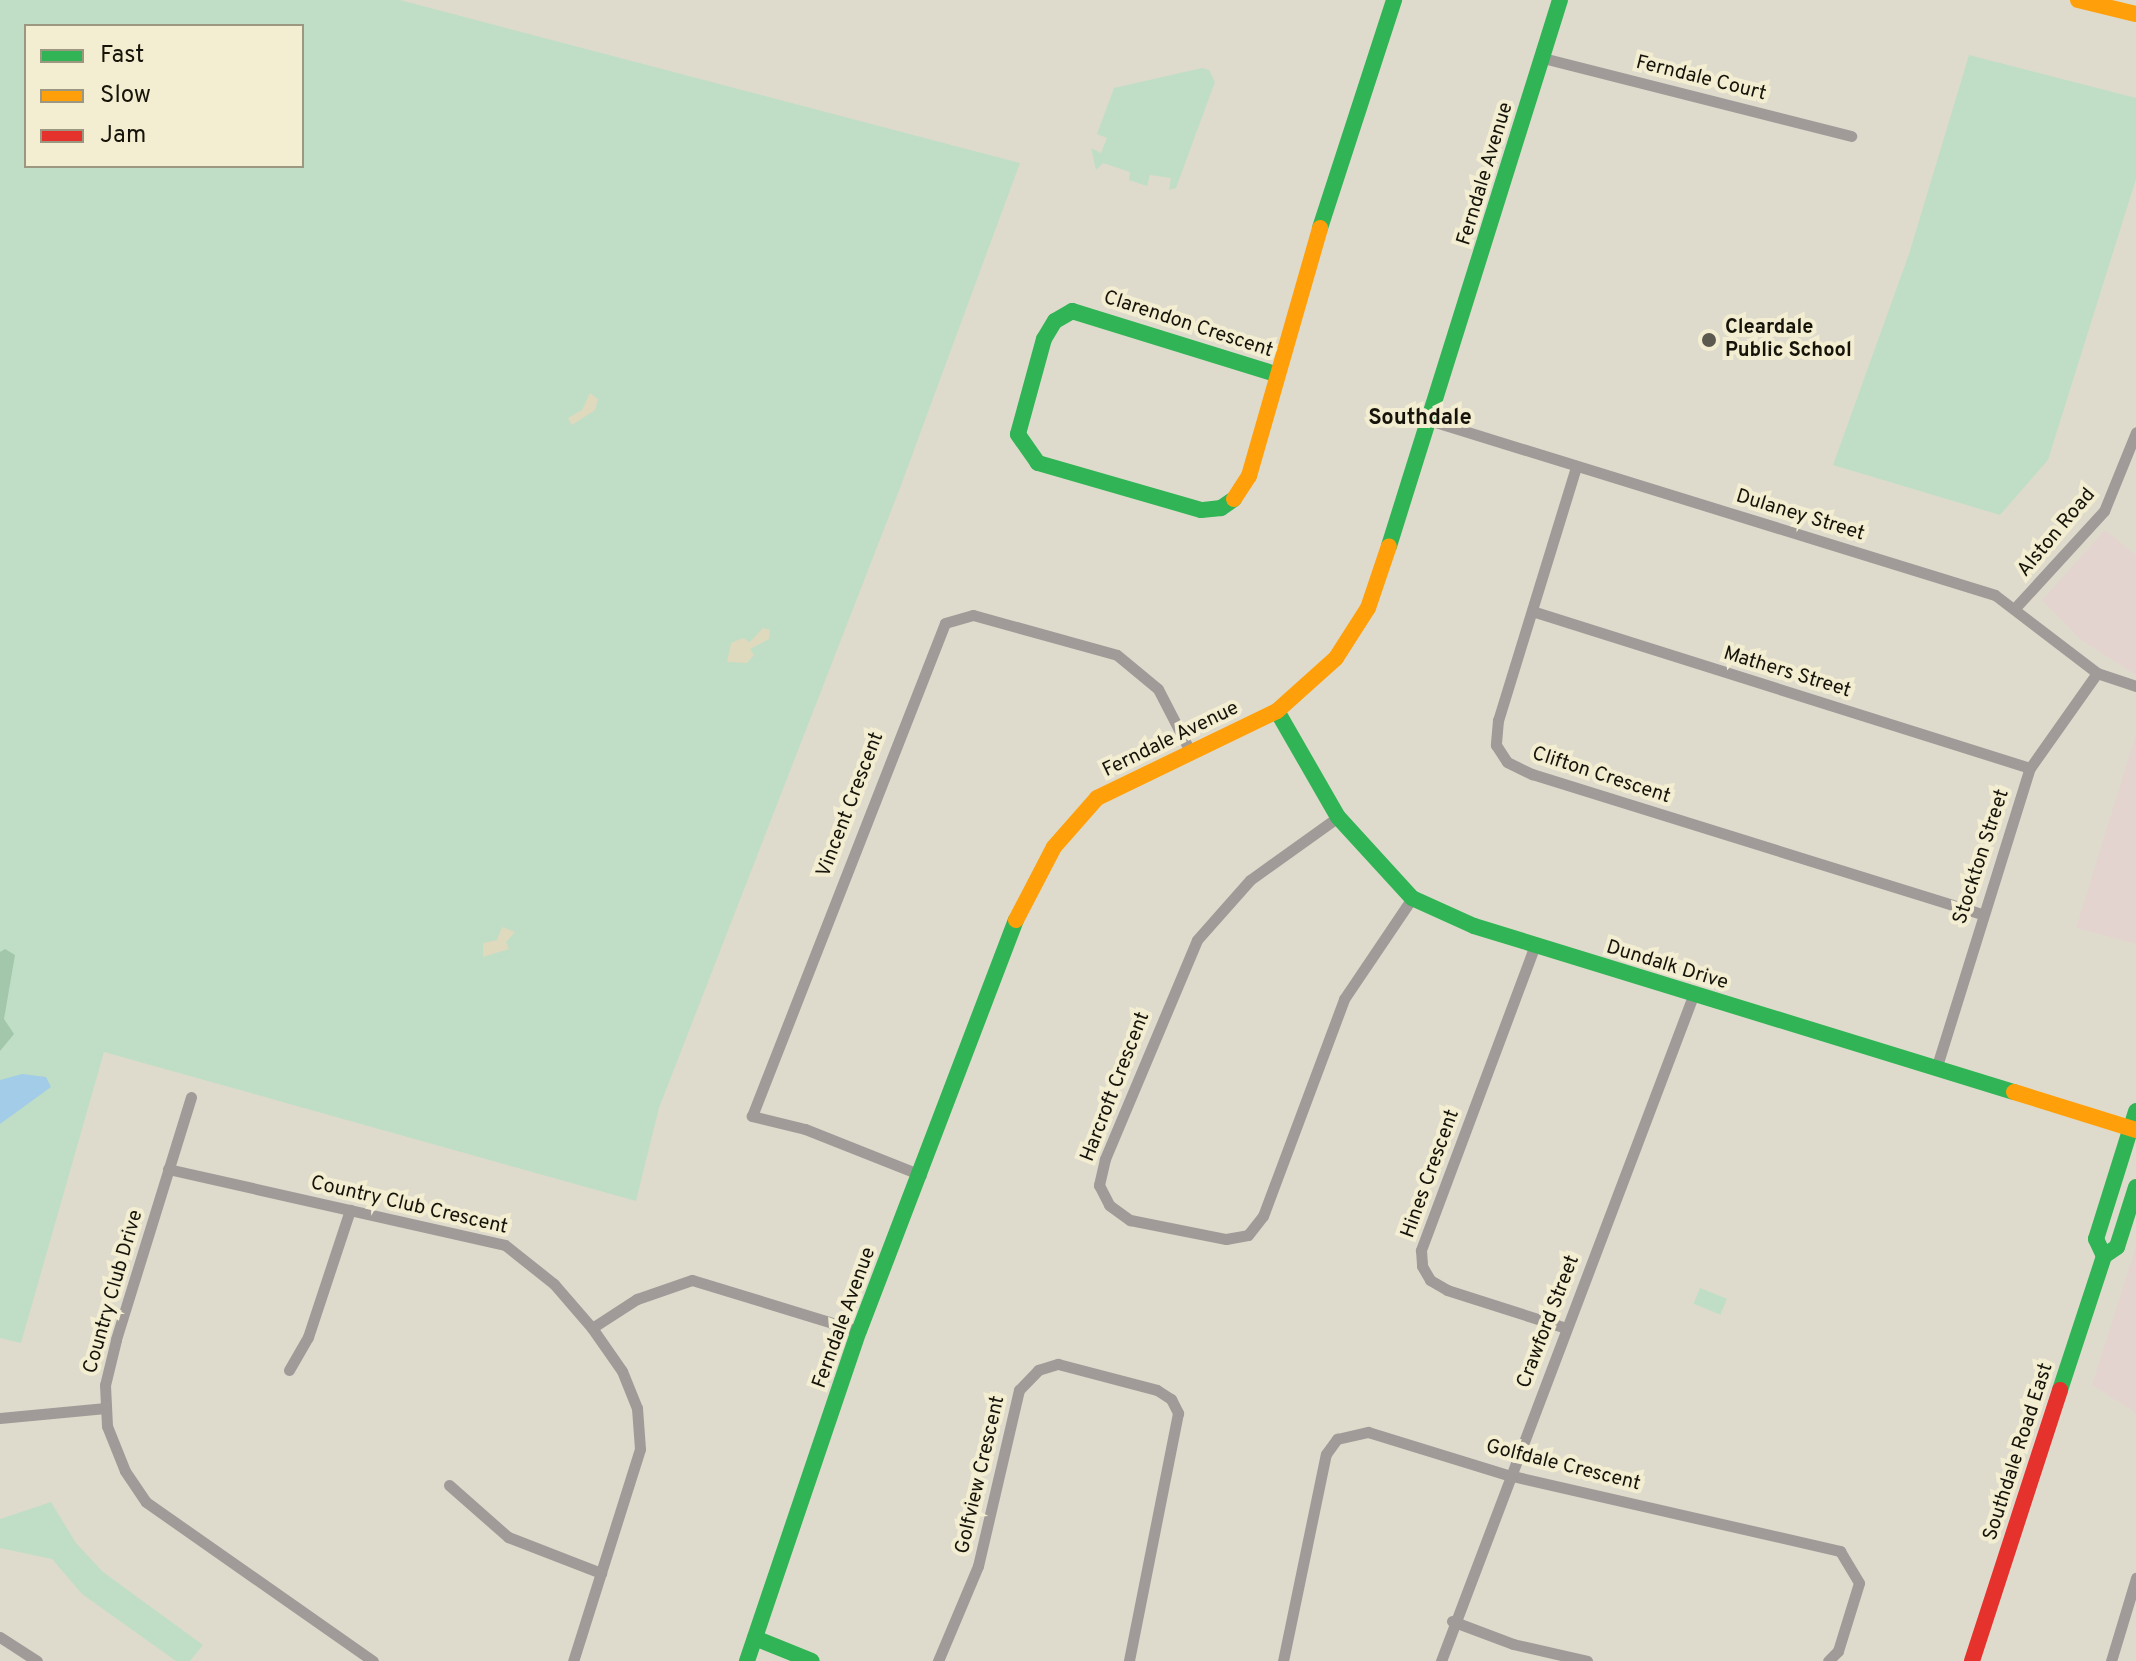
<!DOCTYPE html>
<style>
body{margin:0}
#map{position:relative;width:2136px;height:1661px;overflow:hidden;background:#dedbcc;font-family:Overpass,sans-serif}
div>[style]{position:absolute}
.commercial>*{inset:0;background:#e4d4cf}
.green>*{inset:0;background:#c0dec5;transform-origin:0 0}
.forest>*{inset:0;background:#a3c7aa}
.sand>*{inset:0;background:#dfd9be}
.water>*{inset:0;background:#a2cce7}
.street>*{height:11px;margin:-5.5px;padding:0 5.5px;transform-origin:5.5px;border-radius:5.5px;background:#a09b98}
.fast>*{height:16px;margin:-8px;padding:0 8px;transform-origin:8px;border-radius:8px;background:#30b455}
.slow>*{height:16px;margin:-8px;padding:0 8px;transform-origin:8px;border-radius:8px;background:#ff9f0a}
.jam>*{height:16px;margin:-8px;padding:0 8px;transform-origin:8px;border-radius:8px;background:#e5322d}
.dots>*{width:22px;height:22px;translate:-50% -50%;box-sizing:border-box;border:4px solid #f3eed1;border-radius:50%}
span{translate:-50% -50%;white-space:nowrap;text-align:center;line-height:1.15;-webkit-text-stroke:8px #f3eed1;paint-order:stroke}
.street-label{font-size:20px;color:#16140a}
.poi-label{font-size:20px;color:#16140a;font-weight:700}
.left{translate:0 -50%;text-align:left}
.neighbourhood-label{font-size:22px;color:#16140a;font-weight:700}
.legend{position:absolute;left:24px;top:24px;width:280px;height:144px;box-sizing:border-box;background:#f3eed1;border:2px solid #9b9781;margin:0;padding:10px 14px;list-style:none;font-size:24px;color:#16140a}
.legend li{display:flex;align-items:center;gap:16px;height:40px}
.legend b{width:40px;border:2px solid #9b9781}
</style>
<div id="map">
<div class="commercial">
<div style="clip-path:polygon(2105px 530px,2136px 555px,2136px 675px,2081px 640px,2042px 600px)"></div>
<div style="clip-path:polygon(2136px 734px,2136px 944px,2076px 928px)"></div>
<div style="clip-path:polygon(2136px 1246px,2136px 1413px,2092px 1385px)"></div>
</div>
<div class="green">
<div style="clip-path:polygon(evenodd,0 0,400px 0,1020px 163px,900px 488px,659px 1108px,636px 1201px,104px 1052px,21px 1343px,0 1338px,0 0,26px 26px,302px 26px,302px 166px,26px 166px,26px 26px)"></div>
<div style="clip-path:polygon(1969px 55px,2136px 98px,2136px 179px,2048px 460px,2000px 515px,1833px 465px,1909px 254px)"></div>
<div style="clip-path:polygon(1202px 68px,1209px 70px,1215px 82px,1176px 188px,1169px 190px,1171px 178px,1150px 175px,1147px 186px,1129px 180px,1130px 172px,1103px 163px,1096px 170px,1091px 148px,1101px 153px,1107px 138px,1097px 134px,1114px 88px)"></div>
<div style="left:1700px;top:1288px;width:29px;height:17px;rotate:22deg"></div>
<div style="clip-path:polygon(51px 1502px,76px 1543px,103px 1572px,203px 1645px,190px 1661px,176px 1661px,82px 1594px,52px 1559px,0 1548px,0 1519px)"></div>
</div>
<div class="forest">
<div style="clip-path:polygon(5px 949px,15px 955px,4px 1019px,14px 1034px,0 1051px,0 952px)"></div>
</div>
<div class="sand">
<div style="clip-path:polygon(590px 393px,598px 399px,595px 410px,572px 425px,568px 418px,582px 410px)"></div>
<div style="clip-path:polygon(763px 628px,770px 630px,769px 639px,750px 649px,754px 655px,747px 663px,727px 662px,731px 643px,743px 638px,750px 642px)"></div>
<div style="clip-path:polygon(502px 927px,515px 932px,506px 942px,509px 949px,483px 957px,483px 943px,497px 940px)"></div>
</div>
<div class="water">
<div style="clip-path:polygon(22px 1074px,46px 1077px,51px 1087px,0 1124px,0 1080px)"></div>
</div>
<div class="street">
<div style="left:1543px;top:58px;width:318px;rotate:14.2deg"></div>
<div style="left:1432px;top:421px;width:589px;rotate:17.17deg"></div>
<div style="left:1995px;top:595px;width:128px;rotate:37.4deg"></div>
<div style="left:2097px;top:673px;width:41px;rotate:18.4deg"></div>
<div style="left:1576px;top:467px;width:265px;rotate:107.1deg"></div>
<div style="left:1498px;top:720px;width:25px;rotate:95deg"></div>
<div style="left:1496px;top:745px;width:20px;rotate:57deg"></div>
<div style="left:1507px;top:762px;width:28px;rotate:26deg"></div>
<div style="left:1532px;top:774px;width:471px;rotate:17.3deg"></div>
<div style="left:2015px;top:608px;width:132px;rotate:-47.5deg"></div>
<div style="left:2104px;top:511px;width:85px;rotate:-67.9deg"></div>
<div style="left:1532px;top:611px;width:522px;rotate:17.5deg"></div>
<div style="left:1338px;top:817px;width:108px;rotate:144.4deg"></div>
<div style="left:1250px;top:880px;width:80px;rotate:131.5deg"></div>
<div style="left:1197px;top:940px;width:238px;rotate:112.8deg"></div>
<div style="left:1105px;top:1159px;width:27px;rotate:103deg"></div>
<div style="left:1099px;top:1185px;width:22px;rotate:63deg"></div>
<div style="left:1109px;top:1205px;width:26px;rotate:36deg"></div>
<div style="left:1130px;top:1220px;width:98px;rotate:11.2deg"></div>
<div style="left:1226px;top:1239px;width:22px;rotate:-10deg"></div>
<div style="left:1248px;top:1235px;width:24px;rotate:-52deg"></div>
<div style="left:1263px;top:1216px;width:232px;rotate:-69.5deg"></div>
<div style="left:1344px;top:999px;width:122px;rotate:-56deg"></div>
<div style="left:1535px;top:945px;width:326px;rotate:110.5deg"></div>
<div style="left:1421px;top:1250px;width:16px;rotate:86deg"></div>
<div style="left:1422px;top:1266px;width:16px;rotate:60deg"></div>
<div style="left:1430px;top:1280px;width:20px;rotate:30deg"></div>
<div style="left:1447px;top:1290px;width:125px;rotate:17.7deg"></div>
<div style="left:1936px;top:1069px;width:315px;rotate:-72.7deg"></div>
<div style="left:2030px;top:768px;width:116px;rotate:-54.8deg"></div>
<div style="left:191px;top:1097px;width:254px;rotate:107.2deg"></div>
<div style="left:116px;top:1340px;width:46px;rotate:103.7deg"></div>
<div style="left:105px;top:1385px;width:41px;rotate:87.2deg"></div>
<div style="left:107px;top:1426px;width:48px;rotate:68.2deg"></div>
<div style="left:125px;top:1471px;width:37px;rotate:56deg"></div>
<div style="left:146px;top:1502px;width:277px;rotate:35deg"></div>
<div style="left:168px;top:1169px;width:345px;rotate:12.7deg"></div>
<div style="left:505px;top:1245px;width:63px;rotate:38.5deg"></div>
<div style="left:554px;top:1284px;width:58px;rotate:49.2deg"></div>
<div style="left:592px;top:1328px;width:52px;rotate:55.1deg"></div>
<div style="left:622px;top:1371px;width:40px;rotate:68deg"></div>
<div style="left:637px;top:1408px;width:41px;rotate:85.8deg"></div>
<div style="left:640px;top:1449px;width:222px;rotate:107.5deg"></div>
<div style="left:921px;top:1175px;width:125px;rotate:-158.4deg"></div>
<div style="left:805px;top:1129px;width:55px;rotate:-166.2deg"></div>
<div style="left:752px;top:1116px;width:529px;rotate:-68.62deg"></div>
<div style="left:945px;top:623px;width:29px;rotate:-16deg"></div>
<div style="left:973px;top:615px;width:149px;rotate:15.5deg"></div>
<div style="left:1117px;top:655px;width:53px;rotate:39.7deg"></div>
<div style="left:1158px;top:689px;width:70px;rotate:62.7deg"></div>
<div style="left:592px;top:1328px;width:54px;rotate:-32.8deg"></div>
<div style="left:637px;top:1299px;width:58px;rotate:-19.1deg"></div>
<div style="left:692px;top:1280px;width:175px;rotate:17deg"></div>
<div style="left:289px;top:1370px;width:38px;rotate:-60deg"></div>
<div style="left:308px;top:1337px;width:134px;rotate:-71.7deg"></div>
<div style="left:0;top:1418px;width:106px;rotate:-5.4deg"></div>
<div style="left:449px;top:1485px;width:79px;rotate:41.4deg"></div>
<div style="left:508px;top:1537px;width:100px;rotate:21.2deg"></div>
<div style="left:1452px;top:1621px;width:65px;rotate:20.7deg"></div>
<div style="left:1513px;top:1644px;width:76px;rotate:12.9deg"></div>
<div style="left:0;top:1637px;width:44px;rotate:33deg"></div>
<div style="left:938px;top:1661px;width:103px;rotate:-67.2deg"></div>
<div style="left:978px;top:1566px;width:181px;rotate:-76.9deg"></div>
<div style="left:1019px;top:1390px;width:28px;rotate:-46deg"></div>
<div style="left:1038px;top:1370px;width:21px;rotate:-17deg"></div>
<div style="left:1058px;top:1364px;width:102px;rotate:14.7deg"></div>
<div style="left:1157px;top:1390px;width:17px;rotate:33deg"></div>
<div style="left:1171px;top:1399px;width:16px;rotate:63deg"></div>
<div style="left:1178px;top:1413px;width:253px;rotate:101.2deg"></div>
<div style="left:1283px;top:1661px;width:211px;rotate:-78.3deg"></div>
<div style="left:1326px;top:1454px;width:19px;rotate:-54deg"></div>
<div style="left:1337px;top:1439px;width:32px;rotate:-13deg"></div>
<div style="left:1368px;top:1432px;width:146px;rotate:17.1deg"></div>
<div style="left:1508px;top:1475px;width:341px;rotate:12.9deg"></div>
<div style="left:1840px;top:1551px;width:37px;rotate:59deg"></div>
<div style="left:1859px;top:1583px;width:71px;rotate:107.2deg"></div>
<div style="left:1838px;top:1651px;width:14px;rotate:135deg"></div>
<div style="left:1441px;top:1661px;width:711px;rotate:-69.25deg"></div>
<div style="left:2111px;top:1661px;width:87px;rotate:-73.2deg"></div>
</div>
<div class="fast">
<div style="left:1320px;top:228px;width:240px;rotate:-72deg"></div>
<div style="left:1234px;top:499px;width:16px;rotate:145deg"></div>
<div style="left:1221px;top:508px;width:20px;rotate:174deg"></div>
<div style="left:1201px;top:510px;width:170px;rotate:-163.9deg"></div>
<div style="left:1038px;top:463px;width:35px;rotate:-125deg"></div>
<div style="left:1018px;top:434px;width:98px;rotate:-74.7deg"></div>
<div style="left:1044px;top:339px;width:21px;rotate:-59deg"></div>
<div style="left:1055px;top:321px;width:20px;rotate:-30deg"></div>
<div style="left:1072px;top:311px;width:214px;rotate:17.2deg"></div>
<div style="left:1389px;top:546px;width:572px;rotate:-72.61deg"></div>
<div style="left:1277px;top:711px;width:122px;rotate:60.1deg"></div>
<div style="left:1338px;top:817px;width:110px;rotate:47.6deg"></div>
<div style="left:1412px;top:898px;width:68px;rotate:24.3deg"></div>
<div style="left:1474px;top:926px;width:565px;rotate:17.09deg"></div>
<div style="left:2104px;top:1256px;width:19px;rotate:-115deg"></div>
<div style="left:2096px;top:1239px;width:134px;rotate:-72.6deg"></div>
<div style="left:2060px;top:1390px;width:141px;rotate:-71.8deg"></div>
<div style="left:2104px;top:1256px;width:16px;rotate:-35deg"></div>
<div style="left:2117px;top:1247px;width:63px;rotate:-72.4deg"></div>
<div style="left:755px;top:1638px;width:61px;rotate:22deg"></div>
<div style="left:747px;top:1661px;width:348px;rotate:-71.3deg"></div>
<div style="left:859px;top:1331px;width:440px;rotate:-69.1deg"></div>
</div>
<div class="slow">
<div style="left:2078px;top:0;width:60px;rotate:13.6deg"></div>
<div style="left:1234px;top:499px;width:27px;rotate:-57deg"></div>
<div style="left:1249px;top:476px;width:258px;rotate:-74deg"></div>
<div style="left:1016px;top:920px;width:82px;rotate:-62.5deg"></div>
<div style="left:1054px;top:847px;width:65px;rotate:-48.7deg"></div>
<div style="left:1097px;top:798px;width:200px;rotate:-25.8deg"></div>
<div style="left:1277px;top:711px;width:79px;rotate:-41.9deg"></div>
<div style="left:1336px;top:658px;width:59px;rotate:-57.4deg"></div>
<div style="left:1368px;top:608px;width:65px;rotate:-71.3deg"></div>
<div style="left:2014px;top:1092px;width:128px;rotate:17.3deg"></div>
</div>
<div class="jam">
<div style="left:1972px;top:1661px;width:285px;rotate:-72deg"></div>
</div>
<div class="dots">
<div style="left:1709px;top:340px;background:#5c5a4e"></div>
</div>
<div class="street-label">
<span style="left:1701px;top:79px;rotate:14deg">Ferndale Court</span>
<span style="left:1486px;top:174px;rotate:-73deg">Ferndale Avenue</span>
<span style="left:1188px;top:325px;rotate:18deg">Clarendon Crescent</span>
<span style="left:1800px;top:516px;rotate:17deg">Dulaney Street</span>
<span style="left:2057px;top:533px;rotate:-50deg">Alston Road</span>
<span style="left:1787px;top:673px;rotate:17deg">Mathers Street</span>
<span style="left:1171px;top:740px;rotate:-26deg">Ferndale Avenue</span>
<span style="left:1601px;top:776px;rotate:18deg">Clifton Crescent</span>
<span style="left:851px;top:805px;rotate:-69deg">Vincent Crescent</span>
<span style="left:1982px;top:857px;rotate:-72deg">Stockton Street</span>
<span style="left:1667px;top:966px;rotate:17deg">Dundalk Drive</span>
<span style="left:1116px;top:1087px;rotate:-69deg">Harcroft Crescent</span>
<span style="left:1431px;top:1174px;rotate:-70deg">Hines Crescent</span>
<span style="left:409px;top:1206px;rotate:13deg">Country Club Crescent</span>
<span style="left:114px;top:1292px;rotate:-74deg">Country Club Drive</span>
<span style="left:845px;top:1318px;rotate:-70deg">Ferndale Avenue</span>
<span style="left:1549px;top:1322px;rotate:-69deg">Crawford Street</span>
<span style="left:2019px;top:1452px;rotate:-72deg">Southdale Road East</span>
<span style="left:1563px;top:1466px;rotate:14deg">Golfdale Crescent</span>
<span style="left:981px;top:1475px;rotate:-77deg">Golfview Crescent</span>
</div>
<div class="poi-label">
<span class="left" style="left:1725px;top:340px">Cleardale<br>Public School</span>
</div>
<div class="neighbourhood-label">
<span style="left:1420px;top:419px">Southdale</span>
</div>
<ul class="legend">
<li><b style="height:10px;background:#30b455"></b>Fast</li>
<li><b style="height:10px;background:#ff9f0a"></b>Slow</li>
<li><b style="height:10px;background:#e5322d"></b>Jam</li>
</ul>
</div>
